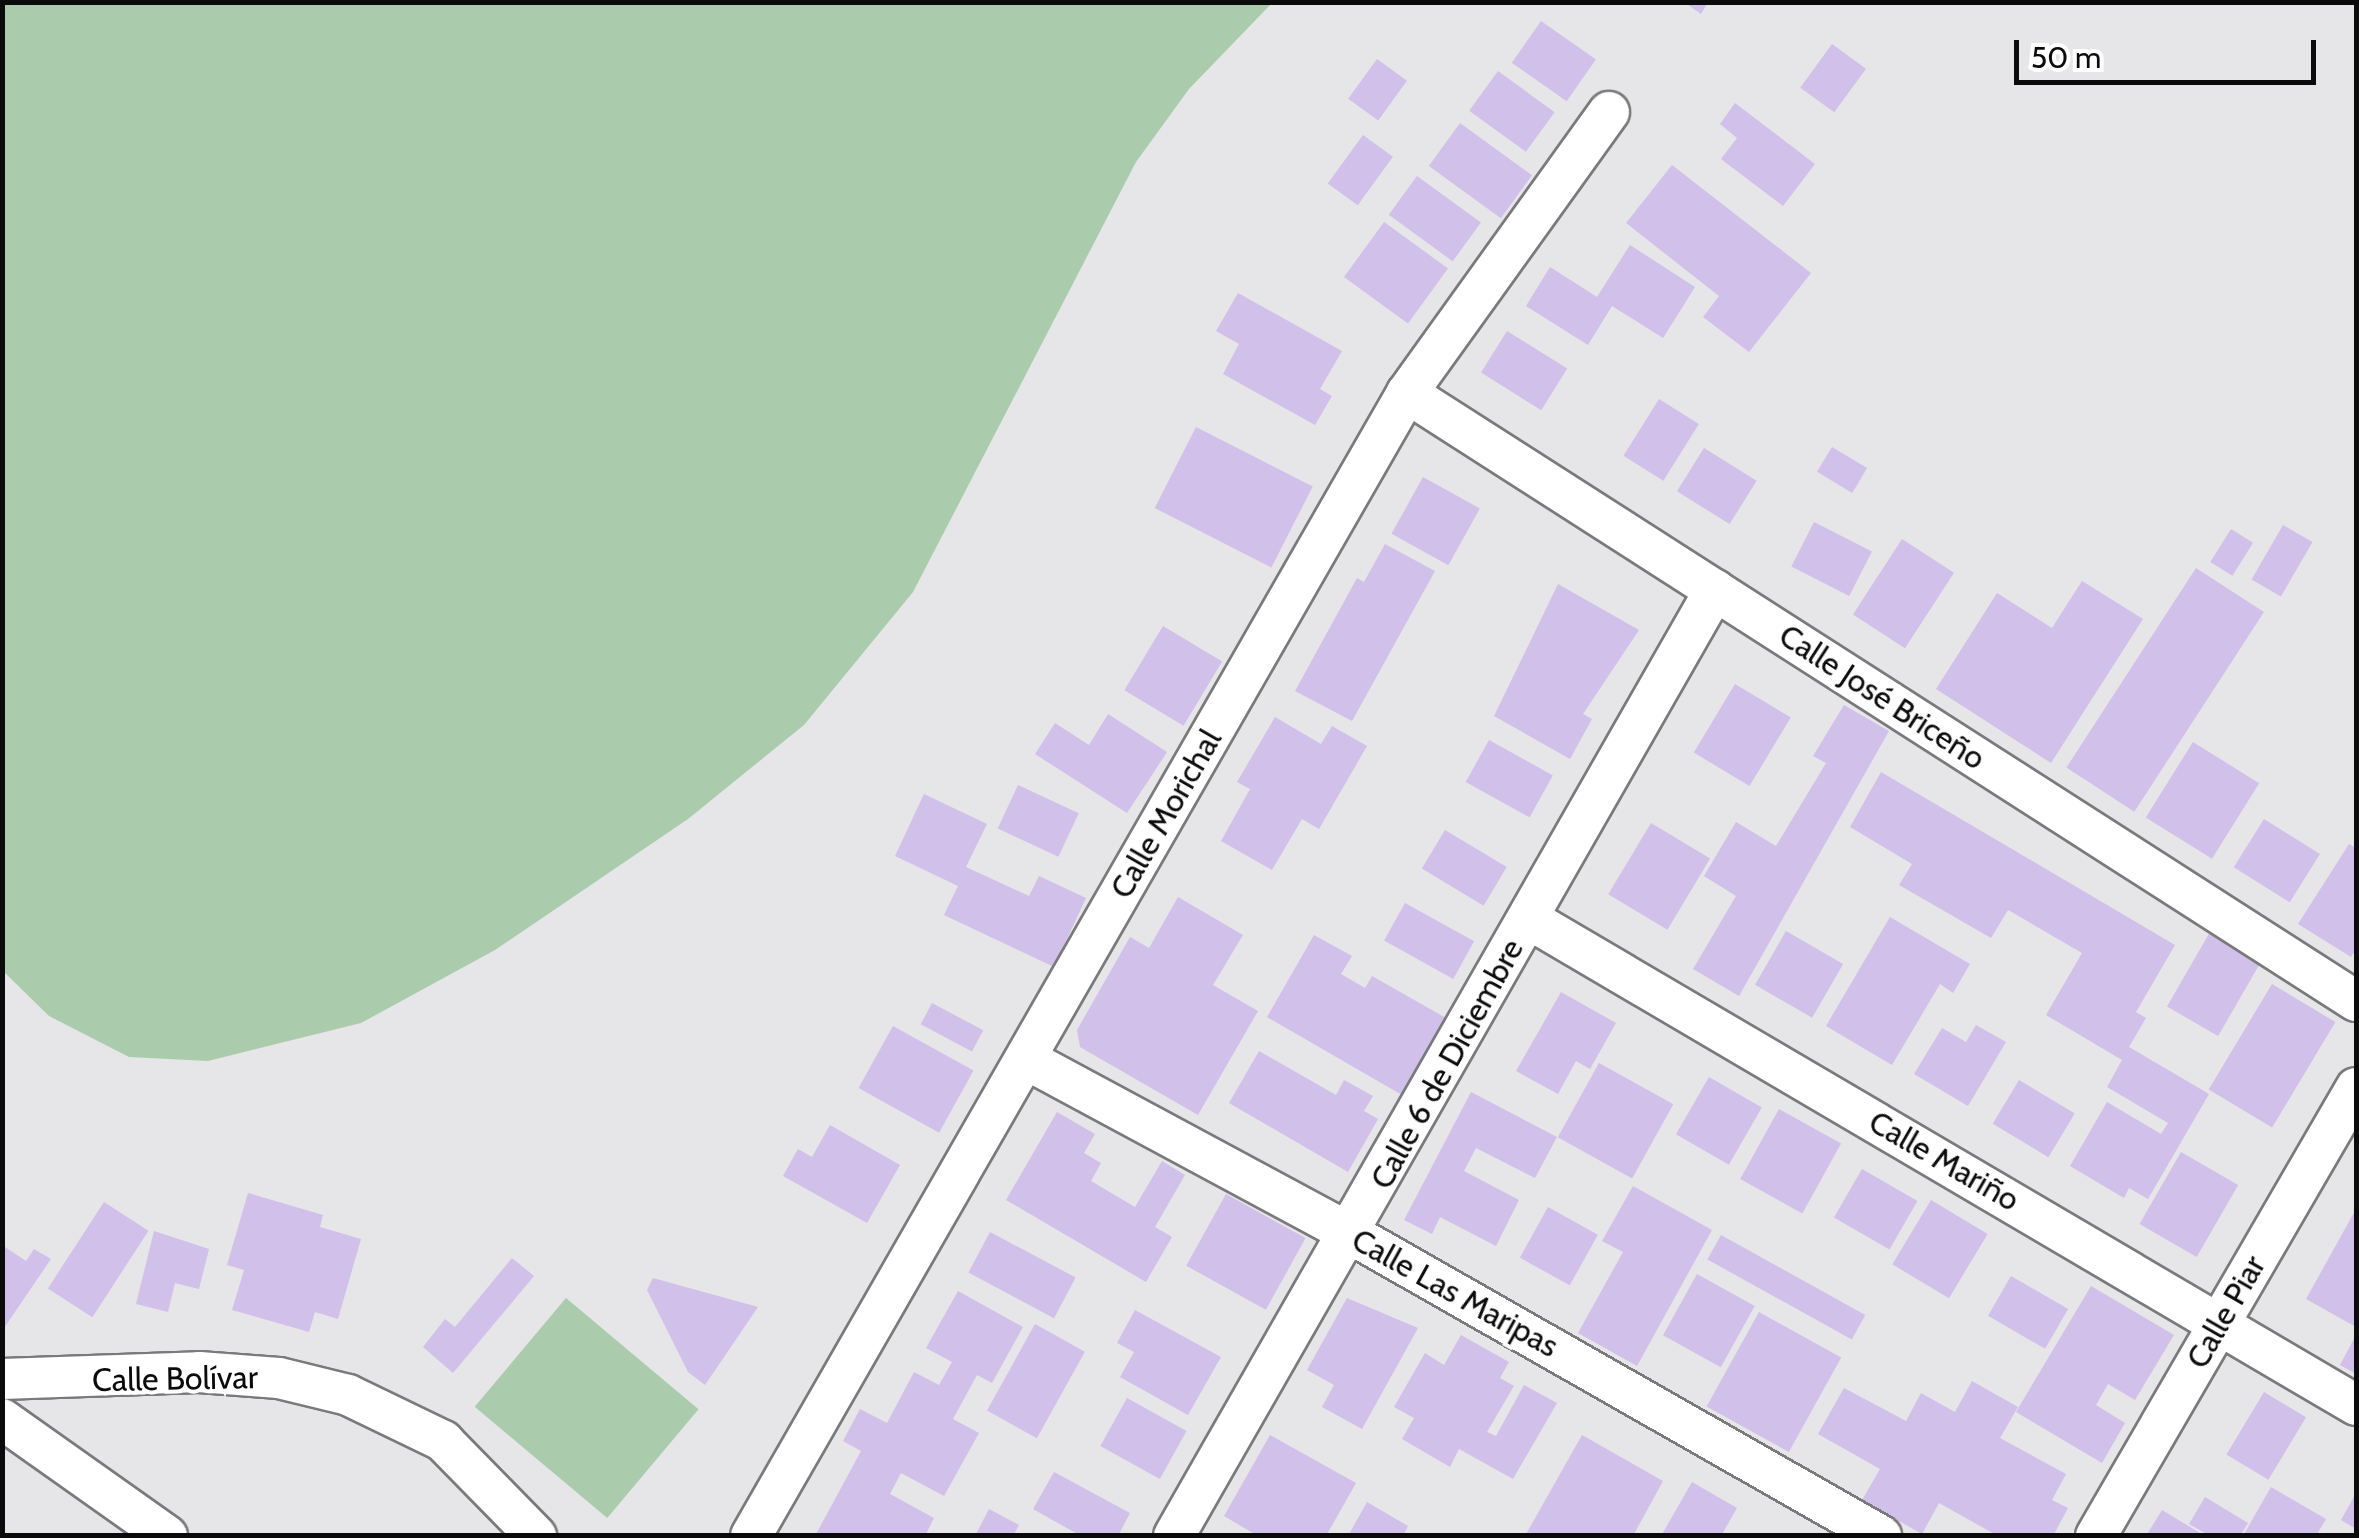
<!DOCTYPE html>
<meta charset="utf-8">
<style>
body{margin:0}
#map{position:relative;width:2359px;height:1538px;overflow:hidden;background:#e6e5e8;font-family:Cabin,sans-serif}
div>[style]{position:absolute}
.green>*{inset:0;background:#aaccad;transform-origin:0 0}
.building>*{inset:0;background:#d1c0ea;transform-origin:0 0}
.roads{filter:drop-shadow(2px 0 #7a797c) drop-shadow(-2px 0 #7a797c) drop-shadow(0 2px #7a797c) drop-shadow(0 -2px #7a797c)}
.minor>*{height:40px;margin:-20px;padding:0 20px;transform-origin:20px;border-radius:20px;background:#fff}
span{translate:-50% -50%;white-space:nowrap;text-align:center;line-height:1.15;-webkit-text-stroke:8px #fff;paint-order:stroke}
.street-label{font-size:32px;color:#0c0b0c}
.frame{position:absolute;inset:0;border:5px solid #0c0b0c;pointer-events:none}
.scale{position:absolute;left:2014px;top:40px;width:302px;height:45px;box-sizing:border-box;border:5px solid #0c0b0c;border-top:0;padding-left:12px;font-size:30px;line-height:35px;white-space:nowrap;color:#0c0b0c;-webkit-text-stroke:8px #fff;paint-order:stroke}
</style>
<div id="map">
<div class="green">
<div style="clip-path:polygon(2px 3px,3px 2px,1272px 3px,1189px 89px,1136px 162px,913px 592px,804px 725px,688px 819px,495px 950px,361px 1023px,208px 1061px,129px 1057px,49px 1016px,3px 971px)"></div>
<div style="left:566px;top:1298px;width:173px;height:142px;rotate:40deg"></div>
</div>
<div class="building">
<div style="clip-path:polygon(1684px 2px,1708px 2px,1701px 14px)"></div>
<div style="left:1541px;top:21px;width:67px;height:51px;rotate:35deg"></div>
<div style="left:1832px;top:44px;width:42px;height:54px;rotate:36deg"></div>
<div style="left:1377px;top:59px;width:37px;height:49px;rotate:36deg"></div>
<div style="left:1498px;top:71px;width:70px;height:49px;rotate:36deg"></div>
<div style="clip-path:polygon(1735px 103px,1815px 164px,1783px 206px,1721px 159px,1737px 138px,1720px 124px)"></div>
<div style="left:1460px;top:123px;width:89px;height:53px;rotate:36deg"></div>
<div style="left:1363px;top:135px;width:37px;height:60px;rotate:36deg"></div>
<div style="clip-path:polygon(1672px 165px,1811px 273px,1749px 352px,1703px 317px,1719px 296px,1626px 223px)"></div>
<div style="left:1417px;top:176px;width:79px;height:48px;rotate:36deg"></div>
<div style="left:1384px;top:222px;width:79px;height:68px;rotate:36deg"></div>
<div style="clip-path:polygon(1630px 245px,1695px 287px,1663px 338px,1612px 306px,1588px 345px,1526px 306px,1550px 267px,1597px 297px)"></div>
<div style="clip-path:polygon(1238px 293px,1342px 351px,1320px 389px,1332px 396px,1315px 425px,1223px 374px,1239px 344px,1216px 331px)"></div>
<div style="left:1507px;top:331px;width:71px;height:49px;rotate:32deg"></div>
<div style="left:1659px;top:399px;width:47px;height:67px;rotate:32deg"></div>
<div style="left:1196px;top:427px;width:131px;height:91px;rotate:27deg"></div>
<div style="left:1832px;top:447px;width:41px;height:29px;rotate:31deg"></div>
<div style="left:1704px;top:448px;width:62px;height:51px;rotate:32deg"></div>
<div style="left:1423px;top:477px;width:65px;height:65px;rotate:29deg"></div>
<div style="left:1814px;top:522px;width:65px;height:50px;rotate:27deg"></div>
<div style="left:2283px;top:525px;width:34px;height:63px;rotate:30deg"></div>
<div style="left:2231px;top:529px;width:26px;height:39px;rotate:32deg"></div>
<div style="left:1902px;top:539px;width:62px;height:90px;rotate:33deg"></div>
<div style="clip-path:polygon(1385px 544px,1435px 571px,1352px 721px,1295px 691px,1357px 578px,1364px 582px)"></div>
<div style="left:2196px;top:568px;width:81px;height:238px;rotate:33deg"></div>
<div style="clip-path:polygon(2082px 581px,2143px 619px,2051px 763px,1936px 689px,1997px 593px,2052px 628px)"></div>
<div style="clip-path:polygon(1558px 584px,1639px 630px,1583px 714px,1592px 719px,1570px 759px,1494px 716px)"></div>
<div style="left:1163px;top:626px;width:69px;height:75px;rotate:31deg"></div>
<div style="left:1735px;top:684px;width:65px;height:80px;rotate:31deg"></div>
<div style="clip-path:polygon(1844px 705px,1889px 731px,1739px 996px,1693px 969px,1736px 896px,1704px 876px,1736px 822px,1776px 846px,1826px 763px,1813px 756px)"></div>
<div style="clip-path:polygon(1108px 714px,1167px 752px,1127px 813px,1035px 754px,1055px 723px,1089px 745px)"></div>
<div style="clip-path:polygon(1275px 717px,1321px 744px,1332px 726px,1367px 746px,1319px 829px,1302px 819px,1272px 870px,1221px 841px,1250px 789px,1237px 782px)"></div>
<div style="left:1489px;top:740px;width:73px;height:48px;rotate:29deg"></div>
<div style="left:2193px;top:742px;width:78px;height:89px;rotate:32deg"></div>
<div style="clip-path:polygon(1881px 772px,2175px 945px,2136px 1012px,2146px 1018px,2129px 1047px,2209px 1094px,2148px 1199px,2129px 1188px,2124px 1198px,2070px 1166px,2107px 1102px,2161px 1134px,2168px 1123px,2107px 1087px,2122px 1060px,2046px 1015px,2082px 953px,2008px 910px,1991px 938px,1899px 885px,1912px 864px,1850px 827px)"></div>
<div style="left:1018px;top:785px;width:67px;height:48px;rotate:25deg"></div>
<div style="clip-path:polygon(924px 794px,987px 824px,966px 867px,1029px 896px,1039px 876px,1086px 898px,1054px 967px,944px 915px,958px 886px,895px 856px)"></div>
<div style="left:2264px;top:819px;width:66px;height:57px;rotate:32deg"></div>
<div style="left:1651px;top:823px;width:69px;height:83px;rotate:31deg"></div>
<div style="left:1445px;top:830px;width:72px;height:45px;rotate:31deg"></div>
<div style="clip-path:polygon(2349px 844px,2356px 848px,2356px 949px,2351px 957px,2298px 924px)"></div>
<div style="clip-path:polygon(1178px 897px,1243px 935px,1213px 985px,1258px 1011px,1198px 1115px,1080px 1047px,1077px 1030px,1130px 937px,1149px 948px)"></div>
<div style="left:1405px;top:903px;width:79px;height:43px;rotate:29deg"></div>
<div style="clip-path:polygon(1890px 917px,1970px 964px,1953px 993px,1940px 984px,1892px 1065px,1826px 1026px)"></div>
<div style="left:1786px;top:931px;width:66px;height:62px;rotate:30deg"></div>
<div style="left:2210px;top:932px;width:59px;height:86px;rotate:30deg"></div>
<div style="clip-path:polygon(1314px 935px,1352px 956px,1341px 974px,1365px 988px,1372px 976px,1446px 1018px,1402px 1095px,1267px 1017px)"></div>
<div style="left:2272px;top:984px;width:74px;height:123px;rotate:31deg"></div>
<div style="clip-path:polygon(1561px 992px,1616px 1023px,1590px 1069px,1576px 1061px,1558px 1094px,1516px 1071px)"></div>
<div style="left:932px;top:1003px;width:58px;height:24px;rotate:28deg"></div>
<div style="clip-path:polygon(1976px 1025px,2006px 1042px,1968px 1106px,1914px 1074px,1942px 1028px,1966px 1042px)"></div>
<div style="left:893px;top:1026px;width:92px;height:71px;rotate:29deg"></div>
<div style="clip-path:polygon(1259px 1051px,1336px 1095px,1344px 1080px,1373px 1096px,1364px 1111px,1378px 1119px,1348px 1172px,1229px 1103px)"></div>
<div style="left:1599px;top:1063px;width:85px;height:85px;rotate:29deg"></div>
<div style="left:1709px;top:1077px;width:61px;height:66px;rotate:30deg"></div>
<div style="left:2019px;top:1080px;width:65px;height:51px;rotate:31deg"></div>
<div style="clip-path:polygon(1471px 1092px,1557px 1137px,1535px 1178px,1476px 1148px,1464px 1171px,1519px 1200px,1496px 1246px,1440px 1217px,1432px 1234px,1404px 1220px)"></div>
<div style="left:1779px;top:1109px;width:71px;height:80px;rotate:29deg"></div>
<div style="clip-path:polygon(1057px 1112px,1095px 1134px,1084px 1153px,1101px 1163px,1091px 1181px,1135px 1207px,1162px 1161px,1185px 1175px,1155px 1227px,1172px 1237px,1146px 1282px,1006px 1200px)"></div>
<div style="clip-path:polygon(830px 1125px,900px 1165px,867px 1223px,783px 1176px,798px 1149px,812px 1157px)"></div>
<div style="left:2181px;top:1152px;width:66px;height:83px;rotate:30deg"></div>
<div style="left:1862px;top:1169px;width:64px;height:56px;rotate:30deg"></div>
<div style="clip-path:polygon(1633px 1186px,1712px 1230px,1637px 1366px,1578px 1333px,1623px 1252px,1602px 1241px)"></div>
<div style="clip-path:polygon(248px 1193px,323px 1215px,320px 1227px,361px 1239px,338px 1319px,315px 1312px,309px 1332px,232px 1310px,244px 1270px,227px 1265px)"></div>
<div style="left:1226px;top:1194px;width:91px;height:82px;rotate:29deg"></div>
<div style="left:1931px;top:1200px;width:66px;height:75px;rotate:31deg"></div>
<div style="left:104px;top:1202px;width:53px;height:103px;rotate:33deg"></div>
<div style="left:1548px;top:1207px;width:57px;height:58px;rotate:29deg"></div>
<div style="clip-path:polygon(2356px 1209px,2356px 1327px,2306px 1299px)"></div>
<div style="clip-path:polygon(154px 1231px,209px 1249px,199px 1289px,175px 1283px,168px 1312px,136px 1304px)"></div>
<div style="left:990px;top:1232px;width:97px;height:46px;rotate:28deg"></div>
<div style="left:1721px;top:1235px;width:165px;height:28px;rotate:29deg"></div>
<div style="clip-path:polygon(2px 1245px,26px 1261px,34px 1249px,51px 1259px,2px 1331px)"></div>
<div style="clip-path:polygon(512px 1258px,534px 1276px,453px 1373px,423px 1347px,445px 1319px,455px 1327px)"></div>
<div style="left:1697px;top:1274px;width:66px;height:70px;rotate:29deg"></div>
<div style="left:2011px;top:1276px;width:66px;height:46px;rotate:30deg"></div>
<div style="clip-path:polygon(653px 1278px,758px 1307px,705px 1385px,688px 1372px,647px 1290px)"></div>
<div style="clip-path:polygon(2091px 1286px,2174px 1335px,2135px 1400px,2108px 1384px,2096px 1405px,2125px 1423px,2102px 1463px,2016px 1412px)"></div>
<div style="clip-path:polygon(958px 1291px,1023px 1327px,992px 1383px,977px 1375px,953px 1419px,979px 1433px,944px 1496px,901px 1473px,890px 1494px,934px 1518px,925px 1536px,815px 1536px,861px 1451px,843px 1441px,860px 1409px,887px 1423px,914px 1372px,939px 1385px,952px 1362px,926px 1348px)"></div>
<div style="clip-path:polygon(1347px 1298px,1418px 1328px,1362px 1429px,1322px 1407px,1334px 1385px,1307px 1370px)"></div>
<div style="clip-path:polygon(1135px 1310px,1221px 1357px,1188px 1415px,1120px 1377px,1134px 1352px,1117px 1343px)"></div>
<div style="left:1759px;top:1312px;width:94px;height:108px;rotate:29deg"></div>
<div style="left:1035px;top:1324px;width:57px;height:99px;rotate:29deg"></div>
<div style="clip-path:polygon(1461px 1335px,1509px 1362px,1500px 1378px,1514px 1386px,1487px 1432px,1496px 1436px,1524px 1385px,1557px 1403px,1513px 1479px,1459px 1449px,1450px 1467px,1402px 1439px,1414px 1418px,1394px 1407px,1425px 1353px,1444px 1365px)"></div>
<div style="clip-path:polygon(2356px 1335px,2356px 1374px,2340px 1365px)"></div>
<div style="clip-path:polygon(1972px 1381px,2018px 1407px,2000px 1438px,2066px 1474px,2052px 1500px,2068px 1508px,2053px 1536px,1998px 1536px,1939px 1503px,1922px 1534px,1862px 1500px,1880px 1469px,1818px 1434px,1844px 1388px,1906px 1421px,1921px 1393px,1955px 1412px)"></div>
<div style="left:2264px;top:1392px;width:49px;height:73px;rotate:31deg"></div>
<div style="left:1127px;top:1398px;width:68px;height:55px;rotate:29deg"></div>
<div style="clip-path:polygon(1270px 1435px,1356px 1483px,1326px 1536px,1258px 1536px,1224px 1516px)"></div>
<div style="clip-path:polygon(1582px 1435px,1663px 1481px,1633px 1536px,1525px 1536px)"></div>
<div style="clip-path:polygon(1054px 1472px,1130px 1513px,1118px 1536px,1081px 1536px,1033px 1509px)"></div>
<div style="clip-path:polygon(1692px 1482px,1737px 1508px,1721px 1536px,1661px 1536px)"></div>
<div style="clip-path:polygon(2271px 1487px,2326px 1519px,2316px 1536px,2243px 1536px)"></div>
<div style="clip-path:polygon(2356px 1493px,2356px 1529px,2341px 1520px)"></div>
<div style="clip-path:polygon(2205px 1497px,2248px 1523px,2240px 1536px,2210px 1536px,2189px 1524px)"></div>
<div style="clip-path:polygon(1367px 1502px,1408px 1526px,1403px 1536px,1348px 1536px)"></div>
<div style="clip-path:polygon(989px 1509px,1019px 1525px,1013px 1536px,975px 1536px)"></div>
<div style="clip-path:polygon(2162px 1510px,2205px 1536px,2146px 1536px)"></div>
</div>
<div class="roads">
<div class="minor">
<div style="left:1407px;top:393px;width:1127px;rotate:32.65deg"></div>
<div style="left:1529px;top:919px;width:959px;rotate:30.44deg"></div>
<div style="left:1026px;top:1059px;width:369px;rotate:28.3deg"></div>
<div style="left:1351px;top:1234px;width:610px;rotate:29.67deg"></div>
<div style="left:2px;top:1379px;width:197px;rotate:-2deg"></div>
<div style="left:199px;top:1372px;width:80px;rotate:4.3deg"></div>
<div style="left:279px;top:1378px;width:71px;rotate:13.8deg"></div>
<div style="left:348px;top:1395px;width:106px;rotate:25.8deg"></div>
<div style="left:443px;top:1441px;width:133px;rotate:45.6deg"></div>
<div style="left:2px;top:1419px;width:202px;rotate:35.3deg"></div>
<div style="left:751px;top:1536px;width:1318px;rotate:-60.15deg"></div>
<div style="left:1407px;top:393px;width:346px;rotate:-54.3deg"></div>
<div style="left:1174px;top:1536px;width:1090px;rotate:-60.24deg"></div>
<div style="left:2096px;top:1536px;width:518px;rotate:-59.87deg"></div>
</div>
</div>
<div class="street-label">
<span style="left:1882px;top:697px;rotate:33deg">Calle José Briceño</span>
<span style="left:1166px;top:814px;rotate:-60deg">Calle Morichal</span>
<span style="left:1447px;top:1064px;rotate:-61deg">Calle 6 de Diciembre</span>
<span style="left:1944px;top:1161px;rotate:30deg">Calle Mariño</span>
<span style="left:1455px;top:1293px;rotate:29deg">Calle Las Maripas</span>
<span style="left:2226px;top:1312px;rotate:-60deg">Calle Piar</span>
<span style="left:175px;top:1379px;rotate:-1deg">Calle Bolívar</span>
</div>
<div class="frame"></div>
<div class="scale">50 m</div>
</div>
